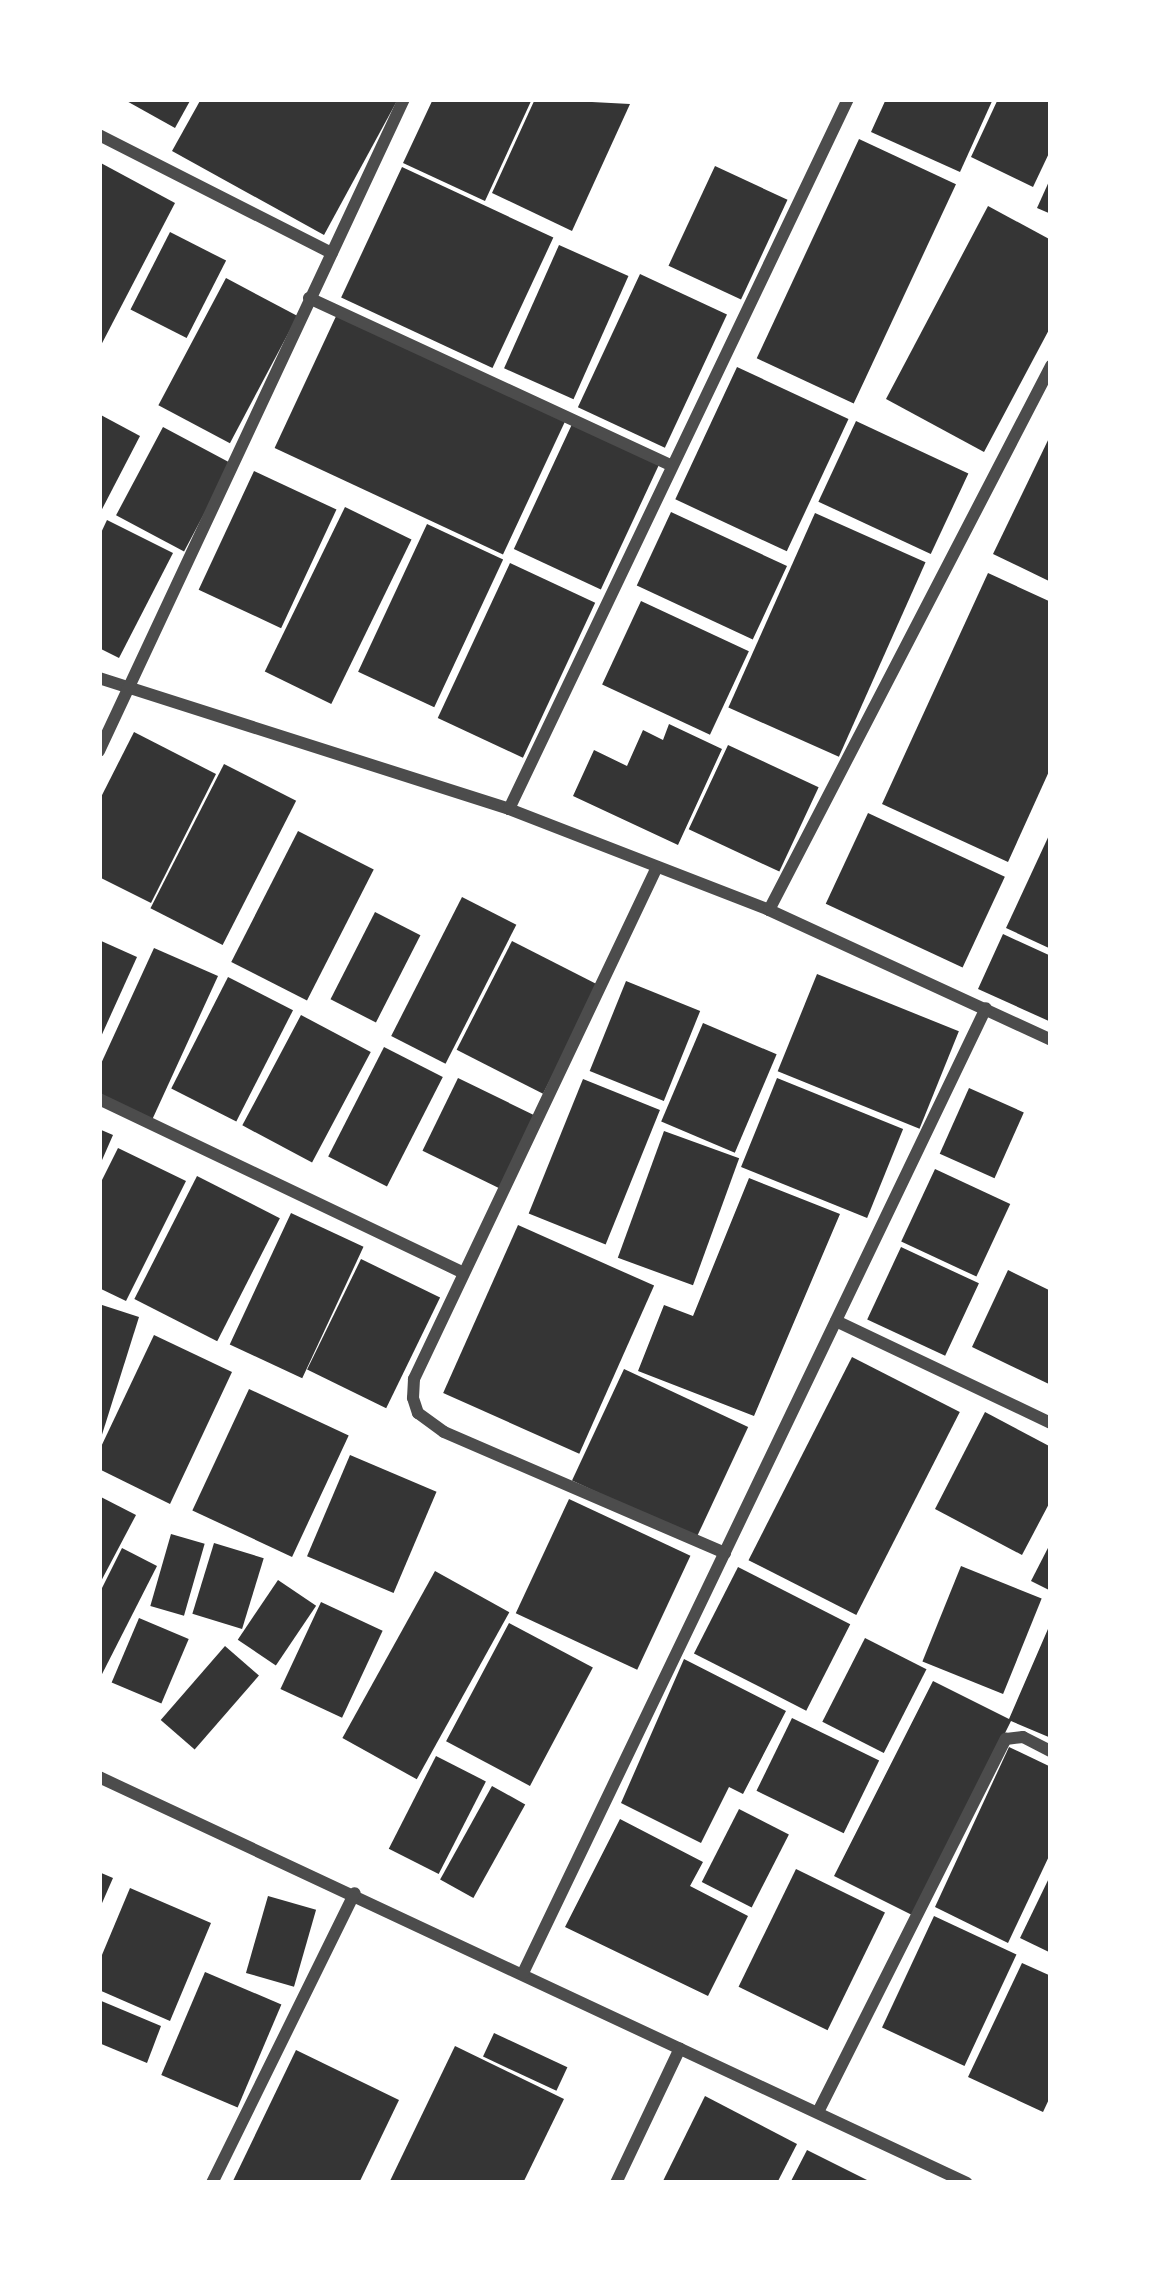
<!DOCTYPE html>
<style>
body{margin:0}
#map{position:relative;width:1150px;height:2282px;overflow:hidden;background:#fff;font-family:Commissioner,sans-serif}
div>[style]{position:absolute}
.building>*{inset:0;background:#353535;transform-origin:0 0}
.minor>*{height:12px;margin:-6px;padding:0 6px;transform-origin:6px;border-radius:6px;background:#4c4c4c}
span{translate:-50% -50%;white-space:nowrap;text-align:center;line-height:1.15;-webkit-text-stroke:10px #fff;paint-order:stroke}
.frame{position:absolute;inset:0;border:102px solid #fff;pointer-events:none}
</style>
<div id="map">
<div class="building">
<div style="clip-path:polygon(123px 99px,191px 99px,175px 128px)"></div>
<div style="clip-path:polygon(201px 99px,398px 99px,324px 235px,172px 151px)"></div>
<div style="clip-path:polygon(433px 99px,532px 99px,485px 201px,403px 163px)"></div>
<div style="clip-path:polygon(535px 99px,630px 104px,572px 231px,492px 193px)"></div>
<div style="clip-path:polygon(886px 99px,993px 99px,960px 172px,871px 132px)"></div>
<div style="clip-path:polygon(998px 99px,1051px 99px,1051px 149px,1033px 187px,971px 157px)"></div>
<div style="left:859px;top:139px;width:107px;height:242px;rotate:25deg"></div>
<div style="clip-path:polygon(99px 162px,175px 203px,99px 349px)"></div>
<div style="left:715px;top:166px;width:80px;height:110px;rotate:25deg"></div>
<div style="left:402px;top:167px;width:167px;height:144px;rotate:25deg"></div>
<div style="clip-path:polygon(1051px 177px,1051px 214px,1037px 208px)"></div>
<div style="clip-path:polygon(988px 206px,1051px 240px,1051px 326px,984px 452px,886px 399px)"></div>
<div style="left:170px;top:232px;width:63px;height:87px;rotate:27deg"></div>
<div style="left:559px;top:245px;width:76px;height:135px;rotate:24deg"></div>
<div style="left:640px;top:274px;width:96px;height:147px;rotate:25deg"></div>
<div style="left:226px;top:278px;width:81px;height:144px;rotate:28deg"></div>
<div style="left:338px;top:312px;width:252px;height:150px;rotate:25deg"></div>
<div style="left:737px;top:367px;width:123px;height:146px;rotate:25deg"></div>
<div style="clip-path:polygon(99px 414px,140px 436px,99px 515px)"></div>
<div style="left:856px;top:421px;width:124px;height:89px;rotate:25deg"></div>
<div style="left:573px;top:422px;width:96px;height:140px;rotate:25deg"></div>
<div style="left:163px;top:427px;width:77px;height:100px;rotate:28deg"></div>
<div style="clip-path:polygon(1051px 434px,1051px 582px,993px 554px)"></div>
<div style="left:254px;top:471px;width:91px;height:131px;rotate:25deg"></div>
<div style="left:345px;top:507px;width:74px;height:183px;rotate:26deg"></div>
<div style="left:671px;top:512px;width:128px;height:81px;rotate:25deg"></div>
<div style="left:815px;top:513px;width:121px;height:213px;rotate:24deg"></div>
<div style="clip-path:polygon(107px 520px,173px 553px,119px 658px,99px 648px,99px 537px)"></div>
<div style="left:427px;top:524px;width:84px;height:163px;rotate:25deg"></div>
<div style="left:510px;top:563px;width:94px;height:171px;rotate:25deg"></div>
<div style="clip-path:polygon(988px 573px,1051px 602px,1051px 767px,1008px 862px,882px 804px)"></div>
<div style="left:641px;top:601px;width:119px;height:92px;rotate:25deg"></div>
<div style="clip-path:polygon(669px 724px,722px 749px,678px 845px,573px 796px,594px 750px,627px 766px,643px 730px,663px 740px)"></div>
<div style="clip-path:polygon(134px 732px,216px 774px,151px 903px,99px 877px,99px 801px)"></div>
<div style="left:728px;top:745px;width:100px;height:93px;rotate:25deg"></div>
<div style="left:224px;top:764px;width:81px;height:162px;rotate:27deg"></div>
<div style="left:868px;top:813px;width:151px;height:100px;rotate:25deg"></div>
<div style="left:298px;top:831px;width:85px;height:147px;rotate:27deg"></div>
<div style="clip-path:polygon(1051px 831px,1051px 949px,1006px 928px)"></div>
<div style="left:462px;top:897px;width:61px;height:156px;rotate:27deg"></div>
<div style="left:375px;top:912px;width:51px;height:98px;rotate:27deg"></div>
<div style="clip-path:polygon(1003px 934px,1051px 956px,1051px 1022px,978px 989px)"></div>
<div style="clip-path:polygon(99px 940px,137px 957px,99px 1041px)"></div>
<div style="left:512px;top:941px;width:97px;height:122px;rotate:27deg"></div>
<div style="clip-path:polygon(154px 948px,218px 976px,152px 1120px,99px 1096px,99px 1068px)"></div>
<div style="left:817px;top:974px;width:153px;height:105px;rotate:22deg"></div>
<div style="left:228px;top:977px;width:73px;height:125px;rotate:27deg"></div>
<div style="left:626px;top:981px;width:80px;height:97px;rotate:22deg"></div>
<div style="left:301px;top:1015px;width:79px;height:125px;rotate:28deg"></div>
<div style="left:703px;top:1023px;width:80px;height:107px;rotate:23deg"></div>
<div style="left:384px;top:1047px;width:66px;height:123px;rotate:27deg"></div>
<div style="left:458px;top:1078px;width:86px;height:81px;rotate:26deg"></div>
<div style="left:777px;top:1078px;width:136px;height:96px;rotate:22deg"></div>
<div style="left:583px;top:1079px;width:83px;height:145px;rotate:22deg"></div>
<div style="left:969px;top:1088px;width:60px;height:72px;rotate:24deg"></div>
<div style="clip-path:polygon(99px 1129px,113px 1135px,99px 1167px)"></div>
<div style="left:664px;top:1131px;width:80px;height:135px;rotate:20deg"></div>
<div style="clip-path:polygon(118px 1148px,186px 1181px,126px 1301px,99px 1288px,99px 1186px)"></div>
<div style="left:935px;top:1169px;width:83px;height:80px;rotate:25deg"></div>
<div style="left:197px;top:1176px;width:93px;height:138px;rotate:27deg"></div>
<div style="clip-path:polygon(749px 1178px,840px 1214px,754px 1416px,638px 1371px,664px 1305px,693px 1316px)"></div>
<div style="left:291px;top:1213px;width:80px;height:145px;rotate:25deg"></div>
<div style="left:518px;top:1225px;width:149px;height:184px;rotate:24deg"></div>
<div style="left:901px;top:1247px;width:86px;height:80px;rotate:25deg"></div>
<div style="left:361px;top:1259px;width:88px;height:123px;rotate:26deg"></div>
<div style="clip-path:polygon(1008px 1270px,1051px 1291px,1051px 1385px,972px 1347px)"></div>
<div style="clip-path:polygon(99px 1304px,139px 1317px,100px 1441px,99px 1441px)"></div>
<div style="clip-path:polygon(154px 1335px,232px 1372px,170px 1504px,99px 1469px,99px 1451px)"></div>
<div style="left:852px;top:1357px;width:121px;height:228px;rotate:27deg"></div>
<div style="left:624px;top:1369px;width:137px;height:123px;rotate:25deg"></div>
<div style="left:249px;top:1389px;width:110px;height:134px;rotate:25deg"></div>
<div style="clip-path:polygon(985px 1412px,1051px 1447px,1051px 1500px,1022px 1555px,935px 1509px)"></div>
<div style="left:350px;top:1455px;width:94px;height:110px;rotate:23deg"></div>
<div style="clip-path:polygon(99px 1496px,136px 1515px,99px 1585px)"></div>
<div style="left:569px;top:1499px;width:134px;height:126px;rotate:25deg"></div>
<div style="left:171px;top:1534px;width:35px;height:75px;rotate:16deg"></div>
<div style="clip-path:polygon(1051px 1542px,1051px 1591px,1031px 1581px)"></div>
<div style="left:214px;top:1543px;width:52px;height:74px;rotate:17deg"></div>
<div style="clip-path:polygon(122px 1548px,157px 1566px,99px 1680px,99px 1594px)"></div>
<div style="left:961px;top:1566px;width:87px;height:103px;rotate:22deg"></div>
<div style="left:738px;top:1567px;width:126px;height:97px;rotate:27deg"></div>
<div style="left:435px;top:1571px;width:85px;height:191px;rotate:29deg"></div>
<div style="left:278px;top:1580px;width:46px;height:72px;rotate:34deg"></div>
<div style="left:321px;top:1602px;width:68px;height:96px;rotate:25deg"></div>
<div style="left:139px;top:1618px;width:54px;height:70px;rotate:23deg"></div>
<div style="clip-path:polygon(1051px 1622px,1051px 1738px,1011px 1721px,914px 1916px,834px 1876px,933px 1681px,1009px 1719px)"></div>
<div style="left:509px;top:1623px;width:95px;height:134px;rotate:28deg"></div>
<div style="left:865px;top:1638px;width:69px;height:94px;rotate:27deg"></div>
<div style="left:225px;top:1646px;width:45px;height:98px;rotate:41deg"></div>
<div style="clip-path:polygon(684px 1659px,786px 1711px,743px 1794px,729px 1787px,701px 1843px,621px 1803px)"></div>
<div style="left:792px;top:1718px;width:97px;height:81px;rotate:26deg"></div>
<div style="clip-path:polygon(1009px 1747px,1051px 1767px,1051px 1852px,1008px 1943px,935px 1907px)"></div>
<div style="left:436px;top:1756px;width:56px;height:104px;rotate:27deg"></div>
<div style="left:492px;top:1786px;width:38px;height:107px;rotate:29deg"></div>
<div style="left:739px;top:1809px;width:56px;height:82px;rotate:27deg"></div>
<div style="clip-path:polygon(620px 1819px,703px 1862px,690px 1886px,748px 1916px,708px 1996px,565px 1927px)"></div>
<div style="left:796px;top:1869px;width:99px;height:131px;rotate:26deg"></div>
<div style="clip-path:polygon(99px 1872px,113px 1878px,99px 1910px)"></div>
<div style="clip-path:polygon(1051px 1874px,1051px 1953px,1020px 1938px)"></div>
<div style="clip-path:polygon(130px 1888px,211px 1923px,170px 2021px,99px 1990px,99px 1962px)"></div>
<div style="left:268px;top:1896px;width:50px;height:80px;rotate:16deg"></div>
<div style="left:934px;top:1916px;width:91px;height:123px;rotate:25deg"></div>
<div style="clip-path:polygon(1022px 1963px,1051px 1976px,1051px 2095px,1043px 2112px,968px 2077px)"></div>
<div style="left:205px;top:1972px;width:83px;height:112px;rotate:23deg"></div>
<div style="clip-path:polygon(99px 2000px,161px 2026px,147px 2063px,99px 2043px)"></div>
<div style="left:494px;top:2033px;width:81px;height:26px;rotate:25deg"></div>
<div style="clip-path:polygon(455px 2046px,564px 2099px,523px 2183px,389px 2183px)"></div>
<div style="clip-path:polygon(296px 2050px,399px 2100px,359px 2183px,232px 2183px)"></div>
<div style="clip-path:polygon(705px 2096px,797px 2144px,777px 2183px,662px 2183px)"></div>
<div style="clip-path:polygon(807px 2150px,873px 2183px,790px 2183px)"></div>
</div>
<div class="minor">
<div style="left:99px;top:135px;width:261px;rotate:26.9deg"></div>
<div style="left:309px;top:298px;width:396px;rotate:24.8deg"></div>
<div style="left:99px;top:678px;width:430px;rotate:17.7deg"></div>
<div style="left:509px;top:809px;width:279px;rotate:21.2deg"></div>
<div style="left:769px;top:910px;width:311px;rotate:24.7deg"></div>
<div style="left:99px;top:751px;width:720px;rotate:-64.93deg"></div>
<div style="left:509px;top:809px;width:787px;rotate:-64.48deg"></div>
<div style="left:657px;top:867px;width:567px;rotate:115.39deg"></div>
<div style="left:414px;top:1379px;width:19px;rotate:93deg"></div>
<div style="left:413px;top:1398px;width:16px;rotate:72deg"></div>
<div style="left:418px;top:1413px;width:32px;rotate:36deg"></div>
<div style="left:444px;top:1432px;width:306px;rotate:23.3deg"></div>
<div style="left:769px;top:910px;width:613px;rotate:-62.6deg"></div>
<div style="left:99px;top:1099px;width:403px;rotate:25.5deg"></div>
<div style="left:836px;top:1321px;width:238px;rotate:25.4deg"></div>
<div style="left:99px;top:1777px;width:958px;rotate:25.07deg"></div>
<div style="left:523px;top:1973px;width:1070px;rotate:-64.37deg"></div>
<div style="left:818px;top:2112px;width:418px;rotate:-63.3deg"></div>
<div style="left:1006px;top:1739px;width:17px;rotate:-7deg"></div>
<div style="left:1023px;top:1737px;width:31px;rotate:27deg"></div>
<div style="left:212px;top:2183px;width:323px;rotate:-63.8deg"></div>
<div style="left:616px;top:2183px;width:149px;rotate:-64.6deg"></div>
</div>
<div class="frame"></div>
</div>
